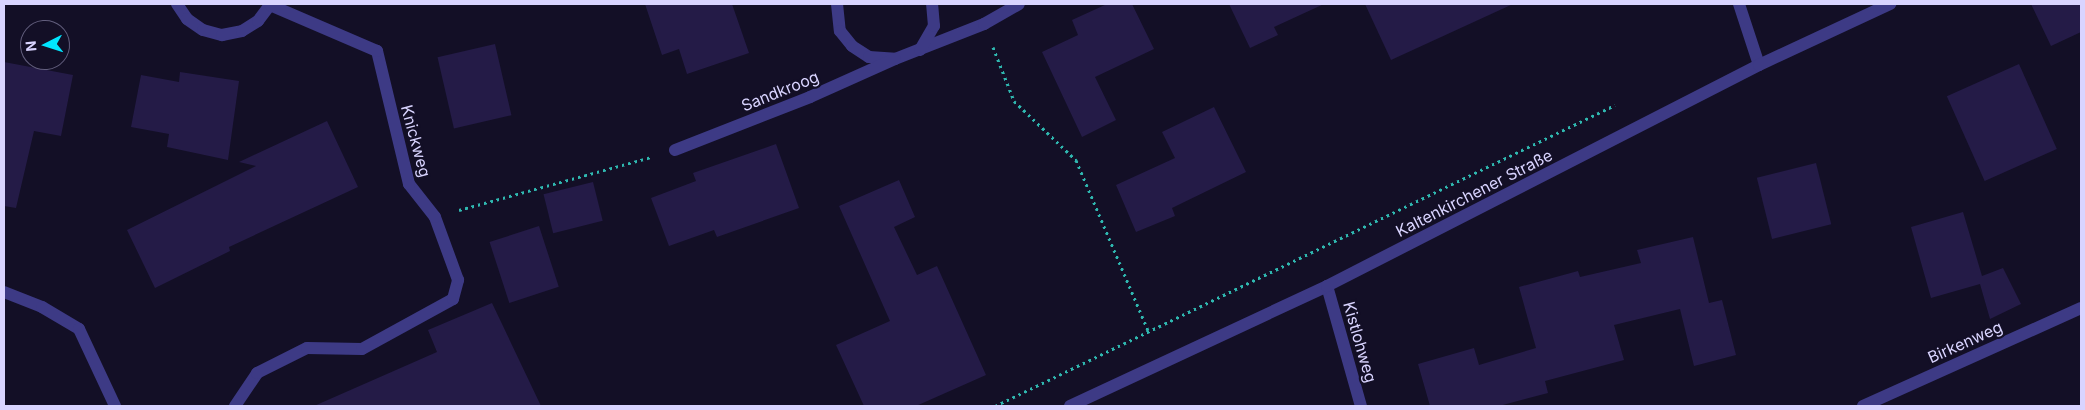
<!DOCTYPE html>
<html>
<head>
<meta charset="utf-8">
<style>
	body { margin:0 }
	#map { position:relative; width:2085px; height:410px; overflow:hidden; background:#130f26; font-family:Inter,sans-serif }
	div>[style] { position:absolute }
	[style*='--x'] { left:calc(var(--x)*1px); top:calc(var(--y)*1px); width:calc(var(--w)*1px); rotate:calc(var(--a)*1deg) }
	.building>* { inset:0; background:#241b47; transform-origin:0 0 }
	.path>* { height:3px; margin-top:-1.5px; transform-origin:0; background:repeating-linear-gradient(90deg,#2fb8b0 0 2.5px,transparent 0 6.5px) }
	.minor>* { height:12px; margin:-6px; padding:0 6px; transform-origin:6px; border-radius:6px; background:#3d3a85 }
	span { translate:-50% -50%; white-space:nowrap; text-align:center; line-height:1.15; -webkit-text-stroke:4.5px #130f26; paint-order:stroke }
	.street-label { font-size:16px; color:#d9d4ff }
	.frame { position:absolute; inset:0; border:5px solid #d9d4ff; pointer-events:none }
	.north { position:absolute; left:20px; top:20px; width:50px; height:50px; box-sizing:border-box; background:#130f26; border:1px solid #625e7d; border-radius:50%; rotate:265deg; font-size:14px; font-weight:700; line-height:20px; text-align:center; color:#d9d4ff }
	.north::after { content:''; display:block; margin:auto; width:18px; height:22px; background:#00e5ff; clip-path:polygon(50% 0,100% 100%,50% 72%,0 100%) }
</style>
</head>
<body>
<div id="map">
	<div class="building">
		<i style="clip-path:polygon(645px 4px,732px 4px,749px 53px,687px 74px,679px 49px,662px 55px)"></i>
		<i style="clip-path:polygon(1107px 4px,1132px 4px,1154px 49px,1095px 77px,1116px 120px,1082px 137px,1042px 52px,1078px 35px,1072px 20px)"></i>
		<i style="clip-path:polygon(1229px 4px,1324px 4px,1274px 27px,1278px 35px,1250px 48px)"></i>
		<i style="clip-path:polygon(1365px 4px,1513px 4px,1391px 60px)"></i>
		<i style="clip-path:polygon(2031px 4px,2081px 4px,2081px 32px,2051px 46px)"></i>
		<i style="left:495px;top:44px;width:73px;height:59px;rotate:77deg"></i>
		<i style="clip-path:polygon(4px 62px,73px 75px,61px 136px,34px 131px,16px 208px,4px 206px)"></i>
		<i style="left:2019px;top:64px;width:93px;height:79px;rotate:66deg"></i>
		<i style="clip-path:polygon(180px 72px,239px 81px,228px 160px,167px 147px,169px 134px,131px 127px,141px 75px,179px 82px)"></i>
		<i style="clip-path:polygon(1214px 107px,1246px 172px,1172px 208px,1175px 216px,1136px 232px,1116px 185px,1175px 158px,1162px 132px)"></i>
		<i style="clip-path:polygon(327px 121px,358px 187px,229px 247px,230px 251px,155px 288px,127px 230px,256px 166px,239px 162px)"></i>
		<i style="clip-path:polygon(776px 144px,799px 208px,717px 237px,714px 230px,669px 246px,651px 198px,696px 181px,693px 173px)"></i>
		<i style="left:1816px;top:163px;width:63px;height:61px;rotate:76deg"></i>
		<i style="clip-path:polygon(899px 180px,915px 217px,894px 227px,917px 275px,937px 266px,986px 375px,916px 406px,864px 406px,836px 345px,890px 321px,839px 206px)"></i>
		<i style="left:593px;top:182px;width:40px;height:51px;rotate:76deg"></i>
		<i style="clip-path:polygon(1963px 212px,1982px 276px,2003px 268px,2021px 304px,1990px 319px,1980px 284px,1931px 298px,1911px 227px)"></i>
		<i style="left:539px;top:226px;width:64px;height:52px;rotate:72deg"></i>
		<i style="clip-path:polygon(1693px 237px,1709px 303px,1722px 300px,1736px 355px,1694px 366px,1680px 309px,1614px 325px,1624px 360px,1545px 381px,1548px 393px,1499px 406px,1430px 406px,1418px 364px,1474px 348px,1479px 365px,1536px 348px,1519px 287px,1578px 271px,1580px 277px,1641px 263px,1637px 250px)"></i>
		<i style="clip-path:polygon(492px 303px,541px 406px,314px 406px,437px 352px,428px 330px)"></i>
	</div>
	<div class="path">
		<i style="--x:993;--y:47;--w:58;--a:68.7"></i>
		<i style="--x:1014;--y:101;--w:86;--a:43.6"></i>
		<i style="--x:1076;--y:160;--w:188;--a:67.1"></i>
		<i style="--x:459;--y:210;--w:199;--a:-15.4"></i>
		<i style="--x:995;--y:406;--w:689;--a:-25.9"></i>
	</div>
	<div class="minor">
		<i style="--x:177;--y:4;--w:18;--a:56"></i>
		<i style="--x:187;--y:19;--w:19;--a:35"></i>
		<i style="--x:203;--y:30;--w:20;--a:15"></i>
		<i style="--x:222;--y:35;--w:20;--a:-11"></i>
		<i style="--x:242;--y:31;--w:19;--a:-32"></i>
		<i style="--x:258;--y:21;--w:21;--a:-53"></i>
		<i style="--x:837;--y:4;--w:27;--a:84"></i>
		<i style="--x:840;--y:31;--w:19;--a:51"></i>
		<i style="--x:852;--y:46;--w:20;--a:33"></i>
		<i style="--x:869;--y:57;--w:26;--a:4"></i>
		<i style="--x:895;--y:59;--w:96;--a:-21.5"></i>
		<i style="--x:984;--y:24;--w:40;--a:-29.7"></i>
		<i style="--x:1739;--y:4;--w:64;--a:71.8"></i>
		<i style="--x:920;--y:50;--w:28;--a:-60"></i>
		<i style="--x:934;--y:26;--w:22;--a:-95"></i>
		<i style="--x:675;--y:150;--w:145;--a:-21.4"></i>
		<i style="--x:810;--y:97;--w:93;--a:-24.1"></i>
		<i style="--x:1327;--y:286;--w:125;--a:74.2"></i>
		<i style="--x:4;--y:292;--w:41;--a:21.5"></i>
		<i style="--x:42;--y:307;--w:43;--a:30.7"></i>
		<i style="--x:79;--y:329;--w:85;--a:64.9"></i>
		<i style="--x:235;--y:406;--w:40;--a:-56"></i>
		<i style="--x:257;--y:373;--w:56;--a:-26.6"></i>
		<i style="--x:307;--y:348;--w:55;--a:1"></i>
		<i style="--x:362;--y:349;--w:104;--a:-28.8"></i>
		<i style="--x:453;--y:299;--w:20;--a:-75"></i>
		<i style="--x:458;--y:280;--w:67;--a:-110.1"></i>
		<i style="--x:435;--y:217;--w:42;--a:-128.2"></i>
		<i style="--x:409;--y:184;--w:137;--a:-103.5"></i>
		<i style="--x:377;--y:51;--w:116;--a:-156.7"></i>
		<i style="--x:1070;--y:406;--w:284;--a:-25"></i>
		<i style="--x:1327;--y:286;--w:485;--a:-27.1"></i>
		<i style="--x:1759;--y:65;--w:145;--a:-25"></i>
		<i style="--x:1863;--y:406;--w:239;--a:-24.2"></i>
	</div>
	<div class="street-label">
		<span style="left:780px;top:91px;rotate:-22deg">Sandkroog</span>
		<span style="left:416px;top:141px;rotate:75deg">Knickweg</span>
		<span style="left:1474px;top:193px;rotate:-27deg">Kaltenkirchener Straße</span>
		<span style="left:1360px;top:342px;rotate:74deg">Kistlohweg</span>
		<span style="left:1965px;top:342px;rotate:-24deg">Birkenweg</span>
	</div>
	<div class="frame"></div>
	<div class="north">N</div>
</div>
</body>
</html>
